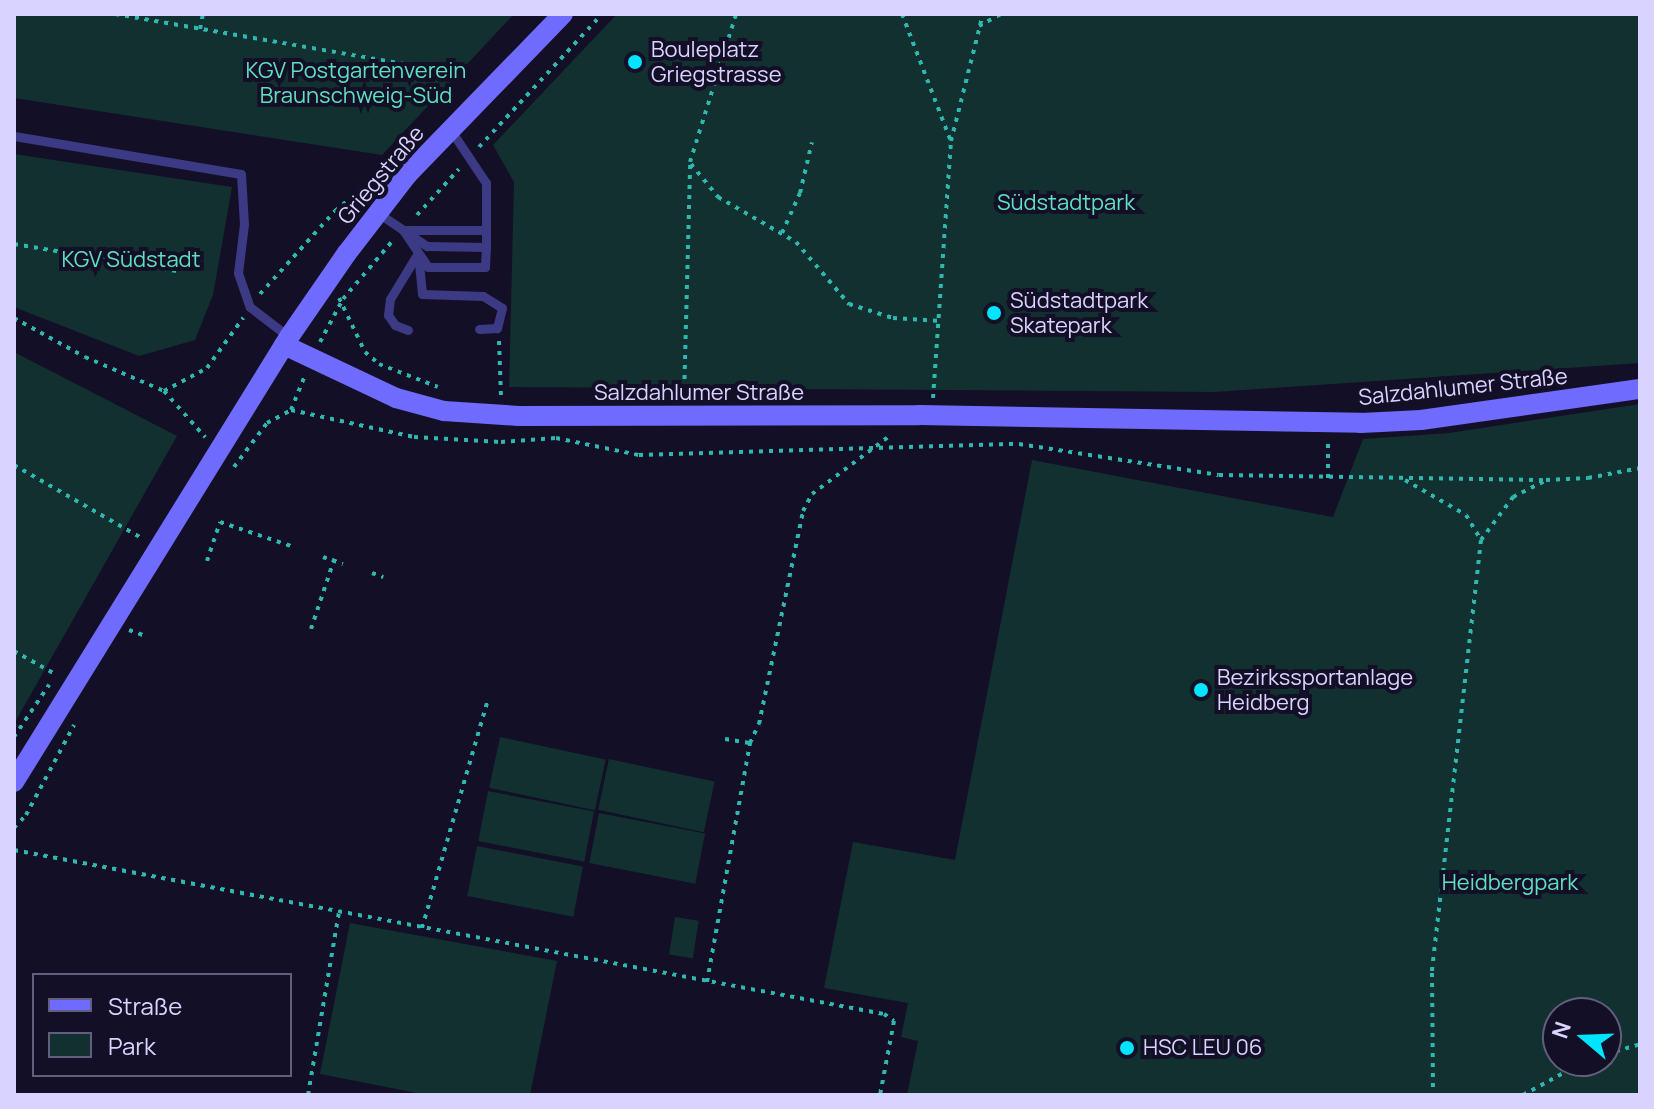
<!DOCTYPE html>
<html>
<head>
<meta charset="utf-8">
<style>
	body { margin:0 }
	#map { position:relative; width:1654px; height:1109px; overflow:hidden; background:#130f26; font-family:Manrope,sans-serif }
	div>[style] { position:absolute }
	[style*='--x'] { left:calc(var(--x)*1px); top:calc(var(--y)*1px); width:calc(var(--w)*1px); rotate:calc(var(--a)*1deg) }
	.green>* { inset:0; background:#12302f; transform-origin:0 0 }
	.path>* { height:4px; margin-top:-2px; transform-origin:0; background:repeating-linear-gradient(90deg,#2fb8b0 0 4px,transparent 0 10px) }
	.lane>* { height:9px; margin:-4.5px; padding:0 4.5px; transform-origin:4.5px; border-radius:4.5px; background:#3d3a85 }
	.secondary>* { height:20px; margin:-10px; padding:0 10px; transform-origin:10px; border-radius:10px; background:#6f6bff }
	.dots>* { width:22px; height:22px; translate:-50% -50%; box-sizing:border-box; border:4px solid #130f26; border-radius:50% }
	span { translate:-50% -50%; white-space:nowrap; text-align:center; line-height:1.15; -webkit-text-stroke:8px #130f26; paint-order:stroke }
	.poi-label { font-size:22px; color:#d9d4ff }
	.left { translate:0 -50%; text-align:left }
	.park-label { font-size:22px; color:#5fe0c0 }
	.street-label { font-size:22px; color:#d9d4ff }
	.frame { position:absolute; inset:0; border:16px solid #d9d4ff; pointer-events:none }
	.legend { position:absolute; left:32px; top:973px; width:260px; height:104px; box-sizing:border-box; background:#130f26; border:2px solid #625e7d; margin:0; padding:10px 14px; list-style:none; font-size:24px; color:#d9d4ff }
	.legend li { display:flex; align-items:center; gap:16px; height:40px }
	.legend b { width:40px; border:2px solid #625e7d }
	.north { position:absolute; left:1542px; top:997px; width:80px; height:80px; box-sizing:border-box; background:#130f26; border:2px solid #625e7d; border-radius:50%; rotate:289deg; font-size:22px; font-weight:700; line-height:32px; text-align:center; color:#d9d4ff }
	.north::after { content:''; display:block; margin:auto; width:28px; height:36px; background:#00e5ff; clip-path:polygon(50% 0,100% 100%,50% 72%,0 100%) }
</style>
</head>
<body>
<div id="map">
	<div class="green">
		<i style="clip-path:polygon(14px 14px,514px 14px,382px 155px,14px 98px)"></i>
		<i style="clip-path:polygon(617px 14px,1640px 14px,1640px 363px,1215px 392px,509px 387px,514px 182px,493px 145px)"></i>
		<i style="clip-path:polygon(14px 154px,232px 187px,213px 295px,195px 340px,139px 356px,14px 307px)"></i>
		<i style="clip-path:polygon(14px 352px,177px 436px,14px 724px)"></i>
		<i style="clip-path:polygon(evenodd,1640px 404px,1640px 1095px,907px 1095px,918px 1041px,901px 1037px,908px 1003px,824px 988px,853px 842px,955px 860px,1032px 460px,1333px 517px,1363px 439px,1449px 433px,1640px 404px,1558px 1013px,1606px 1013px,1606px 1061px,1558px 1061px,1558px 1013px)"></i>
		<i style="left:500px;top:737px;width:108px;height:52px;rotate:12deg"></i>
		<i style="left:609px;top:759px;width:108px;height:52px;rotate:12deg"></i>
		<i style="left:488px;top:791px;width:108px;height:51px;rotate:11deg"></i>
		<i style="left:599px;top:813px;width:108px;height:51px;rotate:11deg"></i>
		<i style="left:477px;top:846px;width:108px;height:51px;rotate:11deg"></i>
		<i style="left:675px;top:917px;width:24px;height:38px;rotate:9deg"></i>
		<i style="clip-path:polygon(350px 923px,557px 961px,530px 1095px,427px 1095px,320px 1074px)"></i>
	</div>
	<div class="path">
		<i style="--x:115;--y:14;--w:346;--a:9.8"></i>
		<i style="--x:456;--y:73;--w:19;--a:28"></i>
		<i style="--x:902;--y:14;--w:134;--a:69"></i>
		<i style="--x:1638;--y:14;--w:2;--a:0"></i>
		<i style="--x:979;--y:26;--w:25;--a:-29"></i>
		<i style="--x:200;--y:29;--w:15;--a:-79"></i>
		<i style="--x:479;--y:147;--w:181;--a:-47.2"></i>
		<i style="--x:691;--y:164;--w:43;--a:50.7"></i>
		<i style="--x:718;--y:197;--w:90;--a:30"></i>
		<i style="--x:796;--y:242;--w:82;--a:49.5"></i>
		<i style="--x:849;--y:304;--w:46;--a:17.7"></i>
		<i style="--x:893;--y:318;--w:48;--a:3.6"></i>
		<i style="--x:417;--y:215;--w:62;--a:-47.6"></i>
		<i style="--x:782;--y:233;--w:44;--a:-65.8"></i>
		<i style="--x:800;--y:193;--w:52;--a:-76.8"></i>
		<i style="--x:14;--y:244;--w:165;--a:9.4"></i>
		<i style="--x:260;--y:294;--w:112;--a:-47.9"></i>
		<i style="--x:335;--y:211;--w:62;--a:-39.8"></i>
		<i style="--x:339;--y:298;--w:60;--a:64.3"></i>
		<i style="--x:365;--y:352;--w:18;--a:41"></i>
		<i style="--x:379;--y:364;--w:63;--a:21.3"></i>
		<i style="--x:14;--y:318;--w:81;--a:28.8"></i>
		<i style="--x:85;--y:357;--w:86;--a:23.3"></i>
		<i style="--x:164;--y:391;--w:49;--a:-28.1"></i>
		<i style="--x:207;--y:368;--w:62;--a:-54.2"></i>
		<i style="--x:499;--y:341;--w:54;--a:87.9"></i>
		<i style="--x:320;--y:342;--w:49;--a:-61.9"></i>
		<i style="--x:343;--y:299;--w:79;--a:-49.6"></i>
		<i style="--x:164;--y:391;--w:62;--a:48.3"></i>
		<i style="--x:933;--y:398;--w:258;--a:-86"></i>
		<i style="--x:951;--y:141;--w:131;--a:-75.9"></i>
		<i style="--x:684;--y:399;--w:237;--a:-88.5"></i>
		<i style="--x:690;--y:162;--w:155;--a:-72.7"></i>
		<i style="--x:291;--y:410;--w:126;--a:12.4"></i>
		<i style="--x:414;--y:437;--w:87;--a:3.3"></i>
		<i style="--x:501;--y:442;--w:55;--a:-4.2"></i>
		<i style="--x:556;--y:438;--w:85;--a:11.6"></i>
		<i style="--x:639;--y:455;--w:380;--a:-1.7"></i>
		<i style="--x:1019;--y:444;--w:202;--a:8.8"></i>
		<i style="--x:1219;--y:475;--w:327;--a:0.9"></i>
		<i style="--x:1546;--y:480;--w:42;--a:-2.7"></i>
		<i style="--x:1588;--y:478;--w:53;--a:-10.9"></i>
		<i style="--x:14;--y:465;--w:149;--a:29.8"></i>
		<i style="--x:234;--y:467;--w:55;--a:-53.1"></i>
		<i style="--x:267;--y:423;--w:27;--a:-28"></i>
		<i style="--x:291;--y:410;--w:38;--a:-68"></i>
		<i style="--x:1328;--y:478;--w:38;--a:-90"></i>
		<i style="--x:1405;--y:480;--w:70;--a:29.8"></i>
		<i style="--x:1466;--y:515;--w:29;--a:59"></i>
		<i style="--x:1481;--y:540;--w:436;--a:96.5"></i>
		<i style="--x:1432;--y:973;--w:122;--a:89.5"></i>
		<i style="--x:1481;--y:540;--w:54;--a:-53.3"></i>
		<i style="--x:1513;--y:497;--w:35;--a:-27"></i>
		<i style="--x:323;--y:557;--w:21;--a:19"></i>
		<i style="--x:207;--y:561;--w:41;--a:-71.6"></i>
		<i style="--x:220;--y:522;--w:78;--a:18.7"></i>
		<i style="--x:372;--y:573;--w:12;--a:20"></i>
		<i style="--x:311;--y:629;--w:76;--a:-71.6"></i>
		<i style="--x:129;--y:630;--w:15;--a:20"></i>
		<i style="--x:14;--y:651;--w:49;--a:29.2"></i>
		<i style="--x:14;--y:737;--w:63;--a:-56.1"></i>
		<i style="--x:725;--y:739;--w:25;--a:9"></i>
		<i style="--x:14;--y:828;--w:18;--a:-47"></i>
		<i style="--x:26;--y:815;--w:102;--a:-61.9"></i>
		<i style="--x:14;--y:850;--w:885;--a:10.68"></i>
		<i style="--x:884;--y:1014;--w:12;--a:35"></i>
		<i style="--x:894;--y:1021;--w:75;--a:100.7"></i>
		<i style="--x:422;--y:928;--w:238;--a:-73.9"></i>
		<i style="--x:707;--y:982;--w:243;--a:-79.8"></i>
		<i style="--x:750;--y:743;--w:21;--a:-65"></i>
		<i style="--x:759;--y:724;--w:217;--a:-78.3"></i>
		<i style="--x:803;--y:511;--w:19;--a:-62"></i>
		<i style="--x:812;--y:494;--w:99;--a:-36.8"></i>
		<i style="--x:1606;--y:1054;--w:35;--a:-16"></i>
		<i style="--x:308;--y:1095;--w:186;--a:-80.4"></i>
		<i style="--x:1523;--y:1095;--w:71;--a:-28.7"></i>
	</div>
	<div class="lane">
		<i style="--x:14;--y:136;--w:230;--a:9.5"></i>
		<i style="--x:241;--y:174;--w:50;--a:86.6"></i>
		<i style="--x:244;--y:224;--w:49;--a:97"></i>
		<i style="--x:238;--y:273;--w:36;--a:71"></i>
		<i style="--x:250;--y:307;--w:49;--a:37.6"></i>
		<i style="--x:378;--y:213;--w:30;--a:34"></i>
		<i style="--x:403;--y:230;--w:83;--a:0"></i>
		<i style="--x:486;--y:230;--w:47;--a:-90"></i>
		<i style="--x:486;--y:183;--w:65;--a:-123.7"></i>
		<i style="--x:486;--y:247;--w:20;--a:93"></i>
		<i style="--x:485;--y:267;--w:57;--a:180"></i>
		<i style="--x:428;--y:267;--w:45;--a:-124"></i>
		<i style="--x:403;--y:230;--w:29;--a:34"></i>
		<i style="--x:427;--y:246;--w:59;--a:1"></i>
		<i style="--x:486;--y:247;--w:17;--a:-90"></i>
		<i style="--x:408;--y:330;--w:14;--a:-159"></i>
		<i style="--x:395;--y:325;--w:12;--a:-125"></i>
		<i style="--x:388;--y:315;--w:16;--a:-83"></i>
		<i style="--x:390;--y:299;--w:54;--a:-58.7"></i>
		<i style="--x:418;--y:253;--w:41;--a:84.4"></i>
		<i style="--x:422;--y:294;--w:61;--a:1.9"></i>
		<i style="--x:483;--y:296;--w:22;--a:32"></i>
		<i style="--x:502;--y:308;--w:21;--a:104"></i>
		<i style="--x:497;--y:328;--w:18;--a:177"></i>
	</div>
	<div class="secondary">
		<i style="--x:284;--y:345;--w:124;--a:25.3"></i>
		<i style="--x:396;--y:398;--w:50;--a:15.2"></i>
		<i style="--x:444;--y:411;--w:75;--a:3.8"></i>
		<i style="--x:519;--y:416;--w:400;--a:-0.1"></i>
		<i style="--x:919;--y:415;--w:442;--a:1"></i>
		<i style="--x:1361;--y:423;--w:60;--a:-2.9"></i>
		<i style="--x:1421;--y:420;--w:221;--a:-8.1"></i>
		<i style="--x:14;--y:782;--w:523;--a:-58.28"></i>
		<i style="--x:289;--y:337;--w:102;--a:-55.4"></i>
		<i style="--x:347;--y:253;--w:98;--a:-52.4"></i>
		<i style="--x:407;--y:175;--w:224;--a:-45.9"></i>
	</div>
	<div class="dots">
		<i style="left:635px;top:62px;background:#00e5ff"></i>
		<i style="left:994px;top:313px;background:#00e5ff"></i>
		<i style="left:1201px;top:690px;background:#00e5ff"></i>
		<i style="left:1127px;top:1048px;background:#00e5ff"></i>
	</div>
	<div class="poi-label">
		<span class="left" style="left:651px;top:62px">Bouleplatz<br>Griegstrasse</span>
		<span class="left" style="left:1010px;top:313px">Südstadtpark<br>Skatepark</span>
		<span class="left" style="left:1217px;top:690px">Bezirkssportanlage<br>Heidberg</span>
		<span class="left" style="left:1143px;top:1048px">HSC LEU 06</span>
	</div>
	<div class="park-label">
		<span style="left:356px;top:83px">KGV Postgartenverein<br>Braunschweig-Süd</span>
		<span style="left:1066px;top:203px">Südstadtpark</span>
		<span style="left:131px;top:260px">KGV Südstadt</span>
		<span style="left:1510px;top:883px">Heidbergpark</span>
	</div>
	<div class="street-label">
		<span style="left:381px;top:175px;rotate:-50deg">Griegstraße</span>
		<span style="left:1463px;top:387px;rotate:-6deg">Salzdahlumer Straße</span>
		<span style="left:699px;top:393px">Salzdahlumer Straße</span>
	</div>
	<div class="frame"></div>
	<ul class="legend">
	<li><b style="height:10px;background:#6f6bff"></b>Straße</li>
	<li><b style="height:22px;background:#12302f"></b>Park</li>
	</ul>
	<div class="north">N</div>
</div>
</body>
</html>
